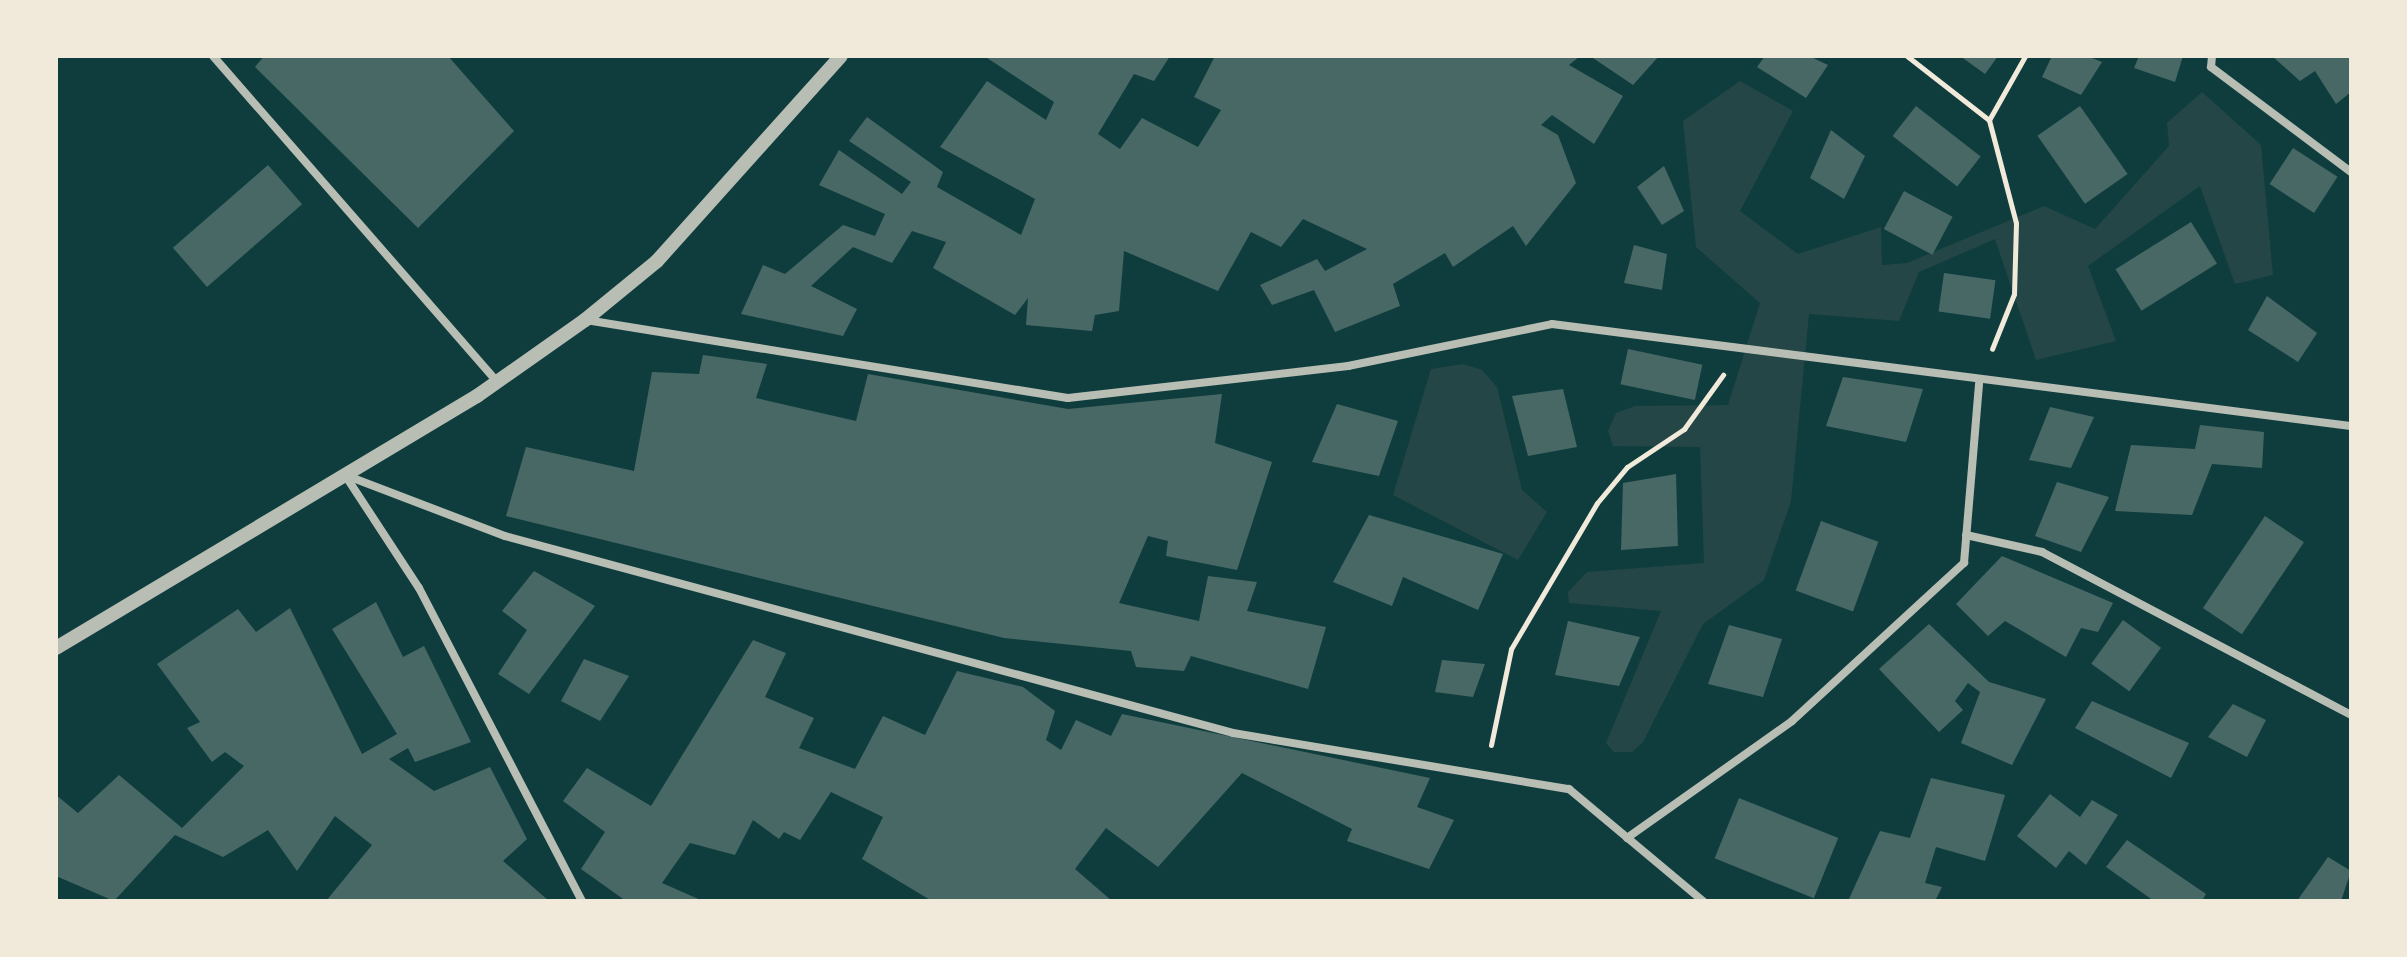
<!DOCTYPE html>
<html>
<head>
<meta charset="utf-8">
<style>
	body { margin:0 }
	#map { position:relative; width:2407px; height:957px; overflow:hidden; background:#0f3d3e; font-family:Commissioner,sans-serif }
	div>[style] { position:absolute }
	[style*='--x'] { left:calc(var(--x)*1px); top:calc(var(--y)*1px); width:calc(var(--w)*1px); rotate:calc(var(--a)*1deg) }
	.green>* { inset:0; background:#244646 }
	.building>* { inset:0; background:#486865; transform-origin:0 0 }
	.path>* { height:5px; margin:-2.5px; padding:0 2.5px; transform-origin:2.5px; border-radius:2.5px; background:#f1e9da }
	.minor>* { height:8px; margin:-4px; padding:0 4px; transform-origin:4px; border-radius:4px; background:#b8beb3 }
	.tertiary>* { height:14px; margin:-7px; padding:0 7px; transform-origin:7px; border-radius:7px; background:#b8beb3 }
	span { translate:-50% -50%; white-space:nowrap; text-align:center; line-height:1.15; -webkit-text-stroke:6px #f1e9da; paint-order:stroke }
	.frame { position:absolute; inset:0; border:58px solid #f1e9da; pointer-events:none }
</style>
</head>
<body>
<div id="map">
	<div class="green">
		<i style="clip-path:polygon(1740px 81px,1793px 111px,1740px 211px,1798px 254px,1881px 227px,1882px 265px,1907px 263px,2044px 206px,2095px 229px,2169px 146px,2167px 123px,2202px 92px,2261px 145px,2273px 275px,2235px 284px,2200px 186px,2088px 266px,2116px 341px,2036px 360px,1995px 239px,1919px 272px,1899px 321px,1809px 314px,1791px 501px,1764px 580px,1703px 624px,1643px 742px,1632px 752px,1614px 752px,1606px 743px,1661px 611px,1569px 603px,1568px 592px,1587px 572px,1704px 563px,1700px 447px,1613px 446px,1608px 431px,1616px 413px,1635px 406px,1728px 405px,1760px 303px,1696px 247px,1683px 121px)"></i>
		<i style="clip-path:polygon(1463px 364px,1482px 370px,1497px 387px,1522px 490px,1547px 512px,1518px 560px,1393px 495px,1431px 369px)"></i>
	</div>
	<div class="building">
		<i style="clip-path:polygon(264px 56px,448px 56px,514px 131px,418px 228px,255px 67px)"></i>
		<i style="clip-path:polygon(984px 56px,1170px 56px,1154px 81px,1134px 74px,1098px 134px,1120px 149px,1142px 118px,1198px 147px,1221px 110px,1194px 97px,1215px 56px,1580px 56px,1569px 65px,1623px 96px,1594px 144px,1552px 115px,1541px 125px,1558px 135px,1576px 183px,1526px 246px,1513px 226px,1453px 267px,1445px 253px,1393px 284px,1400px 306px,1335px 332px,1314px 290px,1272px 305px,1260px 285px,1317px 259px,1325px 271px,1367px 249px,1303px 219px,1281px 247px,1251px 232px,1218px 291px,1124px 251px,1119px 311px,1095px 315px,1092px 331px,1026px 325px,1028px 298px,1015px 315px,933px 268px,946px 242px,912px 231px,892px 263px,853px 247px,811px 286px,857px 309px,843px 336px,741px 314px,763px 265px,785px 274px,843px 225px,875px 236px,885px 214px,819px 185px,839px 150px,902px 194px,911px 182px,849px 141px,867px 117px,943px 172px,937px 187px,1021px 235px,1035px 199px,940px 147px,987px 81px,1046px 120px,1054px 102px)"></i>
		<i style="clip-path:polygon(1590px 56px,1659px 56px,1633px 85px)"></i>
		<i style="clip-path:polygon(1765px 56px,1809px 56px,1828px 65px,1806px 98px,1757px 67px)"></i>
		<i style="clip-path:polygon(1960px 56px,1998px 56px,1985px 74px)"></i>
		<i style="clip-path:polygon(2052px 56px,2087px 56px,2102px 62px,2081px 95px,2042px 77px)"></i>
		<i style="clip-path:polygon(2139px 56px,2183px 56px,2175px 82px,2134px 68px)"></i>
		<i style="clip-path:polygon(2272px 56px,2351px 56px,2351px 92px,2336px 104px,2315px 71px,2300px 81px)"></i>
		<i style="left:1916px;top:106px;width:82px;height:38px;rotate:38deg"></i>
		<i style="left:2080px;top:106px;width:83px;height:52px;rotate:55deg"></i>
		<i style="clip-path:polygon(1831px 130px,1865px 156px,1844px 199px,1810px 178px)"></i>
		<i style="left:2293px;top:148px;width:53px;height:43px;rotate:33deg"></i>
		<i style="left:268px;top:165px;width:52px;height:126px;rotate:49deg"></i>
		<i style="clip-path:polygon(1664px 166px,1684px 211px,1662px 225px,1637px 187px)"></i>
		<i style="left:1904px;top:191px;width:55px;height:43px;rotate:28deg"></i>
		<i style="left:2191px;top:222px;width:49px;height:89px;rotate:58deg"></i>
		<i style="clip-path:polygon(1634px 245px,1667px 254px,1662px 290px,1624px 283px)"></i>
		<i style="left:1944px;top:273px;width:52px;height:39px;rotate:8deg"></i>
		<i style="clip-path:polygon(2267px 296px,2317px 333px,2298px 362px,2248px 330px)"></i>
		<i style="left:1628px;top:349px;width:76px;height:36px;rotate:12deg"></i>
		<i style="clip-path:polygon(703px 355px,767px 364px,756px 398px,856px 421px,868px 374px,1068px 409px,1222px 394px,1215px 443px,1272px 462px,1237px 570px,1166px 556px,1168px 541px,1148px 536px,1119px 603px,1199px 621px,1208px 576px,1257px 582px,1247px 611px,1326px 627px,1308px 689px,1191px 656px,1184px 671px,1136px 667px,1131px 651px,1004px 638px,506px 516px,526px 447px,634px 471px,652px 372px,699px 374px)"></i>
		<i style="clip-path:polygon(1843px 377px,1923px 389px,1906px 442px,1826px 426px)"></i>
		<i style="clip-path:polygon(1563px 389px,1577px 447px,1528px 456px,1512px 396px)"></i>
		<i style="clip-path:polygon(1337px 404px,1398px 421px,1379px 476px,1312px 462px)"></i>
		<i style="clip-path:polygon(2050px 407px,2094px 417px,2071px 468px,2029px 460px)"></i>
		<i style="clip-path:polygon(2200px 425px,2264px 432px,2262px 468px,2212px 464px,2192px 515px,2115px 511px,2131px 445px,2195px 449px)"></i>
		<i style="clip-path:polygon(1676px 474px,1678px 546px,1621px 550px,1623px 483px)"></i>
		<i style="clip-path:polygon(2057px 482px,2109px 497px,2081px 552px,2035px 536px)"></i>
		<i style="clip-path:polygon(1369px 515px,1503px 554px,1478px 610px,1403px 577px,1392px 606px,1333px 582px)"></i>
		<i style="left:2265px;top:516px;width:47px;height:111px;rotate:34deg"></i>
		<i style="left:1821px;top:521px;width:61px;height:74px;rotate:20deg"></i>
		<i style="clip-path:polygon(2002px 556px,2113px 603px,2098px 632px,2081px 628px,2066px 657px,2005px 621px,1988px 636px,1956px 604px)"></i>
		<i style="clip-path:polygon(534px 571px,595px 606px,529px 694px,498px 674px,527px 630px,502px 611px)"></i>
		<i style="clip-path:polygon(376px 602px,403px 657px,424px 646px,471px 742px,415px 762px,408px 748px,389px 759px,434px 791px,490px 767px,527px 839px,503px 861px,549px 901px,326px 901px,372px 845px,335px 816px,297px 871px,268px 830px,223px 857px,175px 835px,114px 901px,56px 876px,56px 795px,78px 813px,119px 775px,182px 828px,244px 766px,225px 752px,212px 762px,187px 728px,200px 722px,157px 664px,238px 609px,256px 632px,290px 608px,362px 754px,397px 734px,332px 629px)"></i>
		<i style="left:2123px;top:620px;width:47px;height:54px;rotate:36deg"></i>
		<i style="clip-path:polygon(1568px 621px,1640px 637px,1619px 686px,1555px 675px)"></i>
		<i style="clip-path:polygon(1929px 624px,1989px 682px,2046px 699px,2012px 765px,1961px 743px,1980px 692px,1968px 683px,1955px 701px,1963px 710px,1939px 732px,1879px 669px)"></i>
		<i style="clip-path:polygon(1729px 625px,1782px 639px,1763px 697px,1708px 684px)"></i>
		<i style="clip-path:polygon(753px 640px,786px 653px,765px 697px,814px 718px,799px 748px,855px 769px,883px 716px,925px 735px,957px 671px,1023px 687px,1055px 711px,1046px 740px,1061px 750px,1076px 720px,1111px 736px,1122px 714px,1430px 778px,1417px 807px,1454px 820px,1429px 869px,1347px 841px,1352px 829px,1242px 773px,1158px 867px,1106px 828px,1075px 869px,1112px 901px,932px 901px,862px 859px,883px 817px,831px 792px,800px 840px,784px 832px,779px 839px,753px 820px,735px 855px,690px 843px,662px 883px,703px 901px,626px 901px,581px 869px,605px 832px,563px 801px,587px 768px,651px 806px)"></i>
		<i style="clip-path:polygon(584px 659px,629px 676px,600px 721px,561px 701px)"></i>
		<i style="clip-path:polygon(1442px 660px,1485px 664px,1473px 697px,1435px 692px)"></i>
		<i style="clip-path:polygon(2092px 701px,2189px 743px,2171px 778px,2075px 728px)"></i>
		<i style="clip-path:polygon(2233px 704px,2266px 720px,2247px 757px,2208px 737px)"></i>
		<i style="clip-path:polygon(1931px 778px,2005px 795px,1985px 861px,1936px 847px,1925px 883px,1942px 887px,1935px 901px,1848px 901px,1880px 831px,1910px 838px)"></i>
		<i style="clip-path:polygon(2050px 794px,2080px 817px,2092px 800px,2118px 815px,2086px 865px,2069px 851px,2056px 868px,2017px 836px)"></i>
		<i style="left:1739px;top:798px;width:107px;height:65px;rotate:22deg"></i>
		<i style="clip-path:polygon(2127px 840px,2206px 894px,2202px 901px,2154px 901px,2106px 867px)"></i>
		<i style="clip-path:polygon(2328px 857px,2351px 871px,2341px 901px,2297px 901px)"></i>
	</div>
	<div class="path">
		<i style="--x:1907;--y:56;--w:104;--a:38"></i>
		<i style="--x:1989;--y:120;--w:106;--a:75.3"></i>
		<i style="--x:2016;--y:223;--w:71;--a:91.6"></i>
		<i style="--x:2014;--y:294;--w:59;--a:111.8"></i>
		<i style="--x:1989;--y:120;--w:73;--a:-60.6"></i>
		<i style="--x:1491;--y:745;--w:98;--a:-78.2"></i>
		<i style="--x:1511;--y:649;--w:169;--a:-59.5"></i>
		<i style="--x:1597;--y:503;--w:47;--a:-50.2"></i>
		<i style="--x:1627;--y:467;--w:69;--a:-33.7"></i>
		<i style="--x:1684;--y:429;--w:67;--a:-54.2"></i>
	</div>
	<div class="minor">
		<i style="--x:213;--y:56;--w:432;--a:48.9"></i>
		<i style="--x:2212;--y:56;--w:11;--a:95"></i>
		<i style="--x:2211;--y:67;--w:175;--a:36.9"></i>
		<i style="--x:586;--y:320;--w:488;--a:9.2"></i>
		<i style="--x:1068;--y:398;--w:282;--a:-6.5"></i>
		<i style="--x:1348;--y:366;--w:208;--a:-11.6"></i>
		<i style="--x:1552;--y:324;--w:805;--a:7.28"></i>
		<i style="--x:345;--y:475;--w:171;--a:20.9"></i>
		<i style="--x:505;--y:536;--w:754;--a:15.14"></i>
		<i style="--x:1233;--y:733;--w:341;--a:9.5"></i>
		<i style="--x:1569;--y:789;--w:175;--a:39.9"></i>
		<i style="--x:345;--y:475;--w:135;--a:56.8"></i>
		<i style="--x:419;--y:588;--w:353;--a:62.5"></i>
		<i style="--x:1966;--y:535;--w:78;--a:12.6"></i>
		<i style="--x:2042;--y:552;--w:349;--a:27.8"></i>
		<i style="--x:1627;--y:838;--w:202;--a:-35.3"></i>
		<i style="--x:1792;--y:721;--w:234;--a:-42.6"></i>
		<i style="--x:1964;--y:563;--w:180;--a:-85.2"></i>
	</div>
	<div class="tertiary">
		<i style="--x:56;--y:648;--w:491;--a:-30.9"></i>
		<i style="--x:477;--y:396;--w:132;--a:-35.1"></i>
		<i style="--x:585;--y:320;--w:93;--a:-39.3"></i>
		<i style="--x:657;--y:261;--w:275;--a:-48.1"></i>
	</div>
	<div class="frame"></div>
</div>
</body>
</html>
